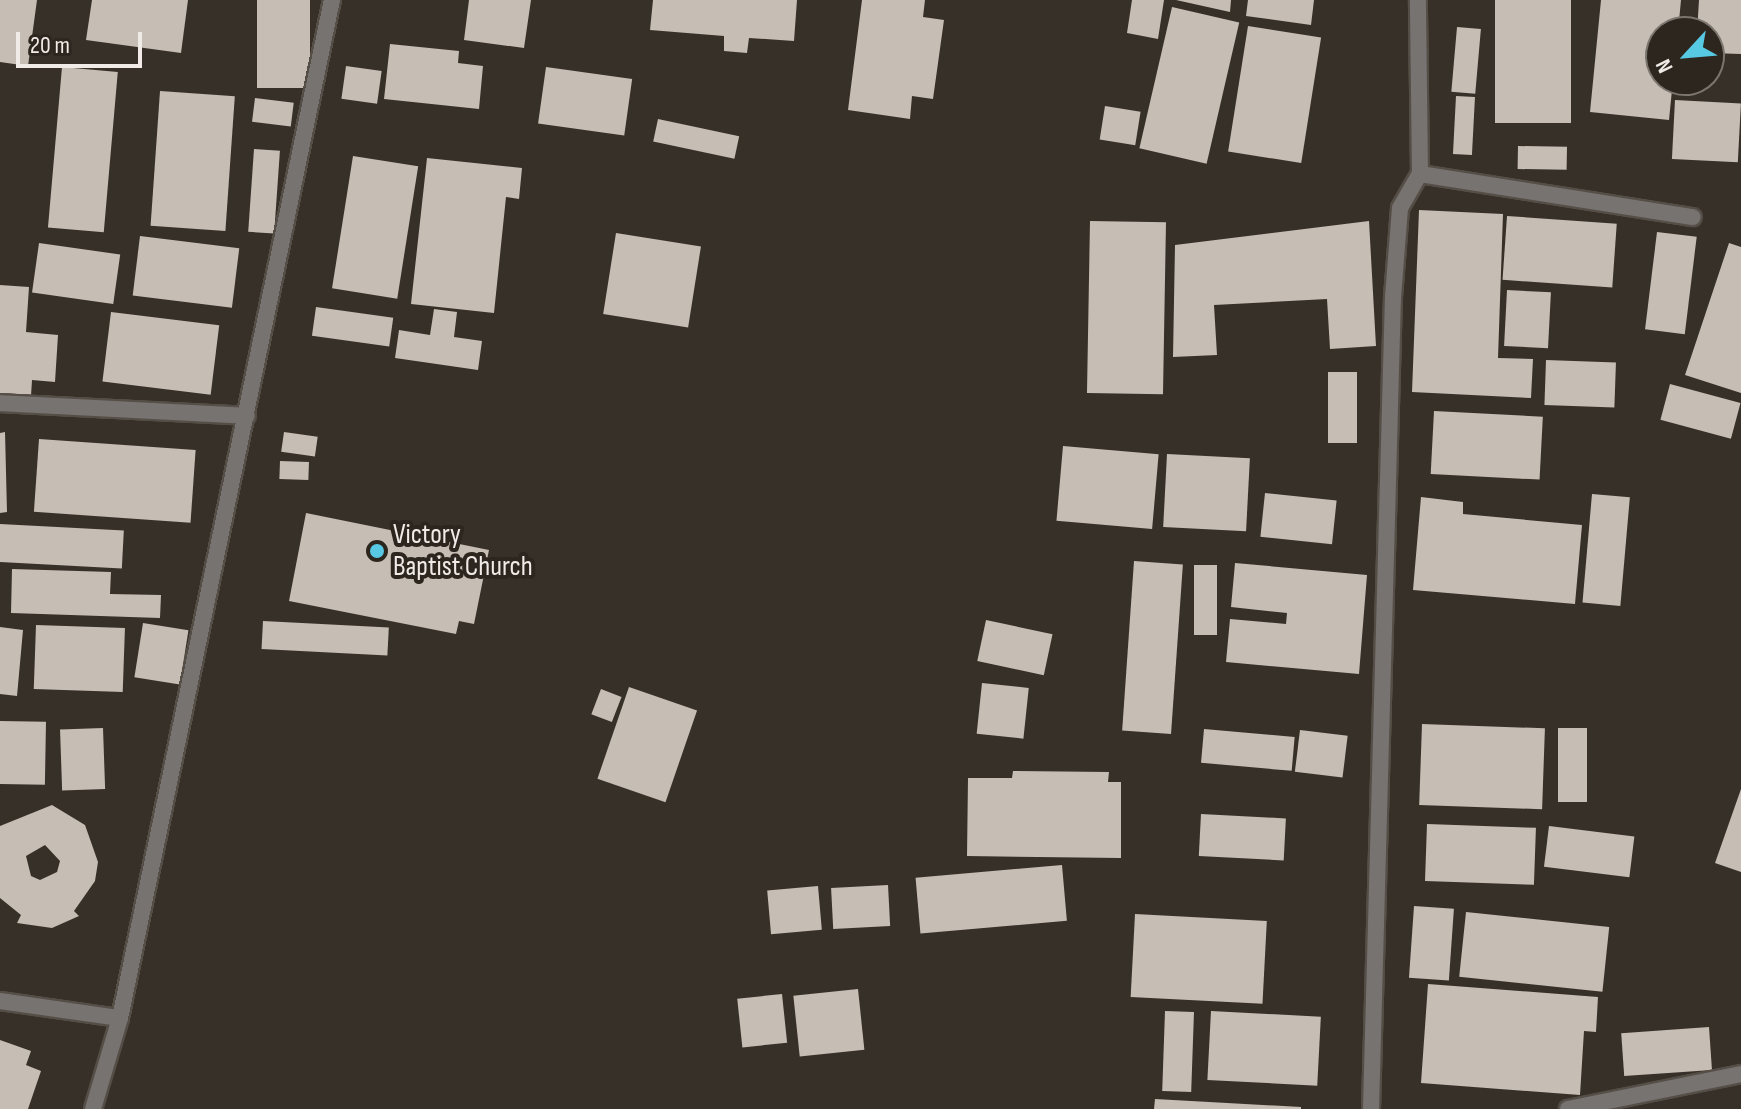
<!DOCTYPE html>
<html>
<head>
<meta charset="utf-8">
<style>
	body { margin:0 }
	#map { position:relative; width:1741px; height:1109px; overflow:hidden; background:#373029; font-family:"Sofia Sans Condensed",sans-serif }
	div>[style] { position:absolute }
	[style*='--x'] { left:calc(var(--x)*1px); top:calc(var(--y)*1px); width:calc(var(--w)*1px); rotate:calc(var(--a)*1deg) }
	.building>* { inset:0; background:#c6bdb4; transform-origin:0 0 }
	.roads { filter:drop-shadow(2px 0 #554e47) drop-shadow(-2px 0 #554e47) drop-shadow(0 2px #554e47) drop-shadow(0 -2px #554e47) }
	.minor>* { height:16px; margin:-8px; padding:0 8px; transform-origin:8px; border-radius:8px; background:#777370 }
	.dots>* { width:22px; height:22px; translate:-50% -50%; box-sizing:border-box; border:4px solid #2d261f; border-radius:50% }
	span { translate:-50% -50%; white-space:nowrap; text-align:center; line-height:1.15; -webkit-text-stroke:8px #2d261f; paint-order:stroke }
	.poi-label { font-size:28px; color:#f0ebe7 }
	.left { translate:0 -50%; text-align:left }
	.north { position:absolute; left:1645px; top:16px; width:80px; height:80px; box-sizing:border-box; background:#2d261f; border:2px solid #7b756f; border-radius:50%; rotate:244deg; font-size:22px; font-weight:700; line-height:32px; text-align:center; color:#f0ebe7 }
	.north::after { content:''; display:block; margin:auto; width:28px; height:36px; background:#58c9e3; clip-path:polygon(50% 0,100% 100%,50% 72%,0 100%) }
	.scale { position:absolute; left:16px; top:32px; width:126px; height:36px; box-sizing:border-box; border:4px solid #f0ebe7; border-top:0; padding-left:10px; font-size:24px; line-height:28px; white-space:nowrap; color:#f0ebe7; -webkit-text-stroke:6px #2d261f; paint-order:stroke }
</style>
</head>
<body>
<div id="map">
	<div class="building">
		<i style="clip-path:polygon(0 0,37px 0,28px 66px,0 62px)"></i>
		<i style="clip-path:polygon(92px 0,188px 0,181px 53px,86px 40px)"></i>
		<i style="left:257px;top:0;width:53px;height:88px"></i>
		<i style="clip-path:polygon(469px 0,531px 0,524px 48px,464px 40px)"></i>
		<i style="clip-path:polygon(653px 0,797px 0,794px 41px,749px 38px,747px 53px,724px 51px,724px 36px,650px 30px)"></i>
		<i style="clip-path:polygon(862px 0,925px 0,923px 17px,944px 20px,933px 99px,912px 96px,910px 119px,848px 110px)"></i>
		<i style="clip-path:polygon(1132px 0,1164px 0,1158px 39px,1127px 33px)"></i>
		<i style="clip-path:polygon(1176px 0,1231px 0,1230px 12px)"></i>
		<i style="clip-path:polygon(1248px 0,1314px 0,1311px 25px,1246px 16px)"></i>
		<i style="left:1495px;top:0;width:76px;height:123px"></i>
		<i style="clip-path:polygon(1601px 0,1681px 0,1678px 32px,1661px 32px,1661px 80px,1673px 80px,1669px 120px,1590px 112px)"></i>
		<i style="clip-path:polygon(1699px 0,1741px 0,1741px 54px,1709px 53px,1709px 32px,1697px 32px)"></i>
		<i style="left:1172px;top:7px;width:69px;height:145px;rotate:13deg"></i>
		<i style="left:1248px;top:26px;width:74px;height:127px;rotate:9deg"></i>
		<i style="left:1457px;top:27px;width:24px;height:65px;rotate:5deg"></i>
		<i style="clip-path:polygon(390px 44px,459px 51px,458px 63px,483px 66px,479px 109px,384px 99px)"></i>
		<i style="left:346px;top:66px;width:36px;height:33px;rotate:8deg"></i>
		<i style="left:62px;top:67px;width:56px;height:161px;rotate:5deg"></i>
		<i style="left:546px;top:67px;width:87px;height:57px;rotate:8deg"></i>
		<i style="left:160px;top:91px;width:75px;height:135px;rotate:4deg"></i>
		<i style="left:1456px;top:96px;width:19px;height:58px;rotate:3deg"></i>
		<i style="left:255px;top:98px;width:39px;height:24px;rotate:7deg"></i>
		<i style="left:1675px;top:100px;width:66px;height:59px;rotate:3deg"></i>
		<i style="left:1105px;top:106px;width:36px;height:34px;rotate:9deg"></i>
		<i style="left:658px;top:119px;width:83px;height:23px;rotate:12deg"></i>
		<i style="left:1518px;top:146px;width:49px;height:23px;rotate:1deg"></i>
		<i style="left:254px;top:149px;width:26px;height:83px;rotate:4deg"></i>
		<i style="left:353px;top:156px;width:66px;height:134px;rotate:9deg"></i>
		<i style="clip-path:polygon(427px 158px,522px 168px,519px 199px,506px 197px,494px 313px,411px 304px)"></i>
		<i style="clip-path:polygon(1419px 210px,1503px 214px,1498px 358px,1533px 359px,1531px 398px,1412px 392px)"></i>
		<i style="left:1507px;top:216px;width:110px;height:64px;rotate:4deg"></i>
		<i style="left:1090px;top:221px;width:76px;height:172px;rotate:1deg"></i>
		<i style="clip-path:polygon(1369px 221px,1376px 346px,1330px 349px,1327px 299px,1214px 305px,1217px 355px,1173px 357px,1175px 245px)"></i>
		<i style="left:1657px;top:232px;width:40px;height:98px;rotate:7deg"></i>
		<i style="left:616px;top:233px;width:86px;height:82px;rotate:9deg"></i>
		<i style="left:140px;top:236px;width:100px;height:60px;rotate:7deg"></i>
		<i style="left:39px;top:243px;width:82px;height:50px;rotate:8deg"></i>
		<i style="clip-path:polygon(1729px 243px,1741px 247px,1741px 393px,1685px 375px)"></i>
		<i style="clip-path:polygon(0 285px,29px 287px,26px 332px,58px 335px,55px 382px,32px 380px,31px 396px,0 394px)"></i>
		<i style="left:1507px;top:290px;width:44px;height:56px;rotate:3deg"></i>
		<i style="left:316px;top:307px;width:78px;height:29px;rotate:8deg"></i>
		<i style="clip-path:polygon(434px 309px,457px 312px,454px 337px,482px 341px,478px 370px,395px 358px,399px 330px,430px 335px)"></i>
		<i style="left:111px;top:312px;width:109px;height:70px;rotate:7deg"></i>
		<i style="left:1546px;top:360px;width:70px;height:45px;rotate:2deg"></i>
		<i style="left:1328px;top:372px;width:29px;height:71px"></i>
		<i style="left:1670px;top:384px;width:73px;height:37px;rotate:15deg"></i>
		<i style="left:1434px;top:411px;width:109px;height:63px;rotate:3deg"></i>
		<i style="clip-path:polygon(5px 432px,7px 512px,0 513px,0 433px)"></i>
		<i style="left:284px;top:432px;width:34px;height:20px;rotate:8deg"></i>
		<i style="left:39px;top:439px;width:157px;height:73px;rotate:4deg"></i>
		<i style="left:1063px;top:446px;width:96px;height:75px;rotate:5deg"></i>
		<i style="left:1167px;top:454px;width:83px;height:73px;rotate:3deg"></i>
		<i style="left:280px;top:461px;width:29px;height:18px;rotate:2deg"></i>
		<i style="left:1265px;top:493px;width:72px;height:44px;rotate:6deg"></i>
		<i style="left:1592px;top:494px;width:38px;height:109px;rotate:5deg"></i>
		<i style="clip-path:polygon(1421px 497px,1463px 502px,1463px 514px,1582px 525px,1575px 604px,1413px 590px)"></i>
		<i style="clip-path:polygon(306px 513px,489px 550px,474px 624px,459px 621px,456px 634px,289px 601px)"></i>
		<i style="left:0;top:524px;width:124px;height:38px;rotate:3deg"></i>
		<i style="left:1134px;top:561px;width:49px;height:170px;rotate:4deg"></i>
		<i style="clip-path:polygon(1235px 563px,1367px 575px,1359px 674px,1226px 662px,1230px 619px,1286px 624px,1287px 613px,1231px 607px)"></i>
		<i style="left:1194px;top:565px;width:23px;height:70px"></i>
		<i style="clip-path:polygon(12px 569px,111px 572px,110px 594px,161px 595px,160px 618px,11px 613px)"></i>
		<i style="left:986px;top:620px;width:68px;height:42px;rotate:12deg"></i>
		<i style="left:263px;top:621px;width:126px;height:28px;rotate:3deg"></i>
		<i style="left:143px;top:623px;width:46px;height:55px;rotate:9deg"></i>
		<i style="left:36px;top:625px;width:89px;height:64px;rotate:2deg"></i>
		<i style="clip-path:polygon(0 627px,23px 630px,17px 696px,0 694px)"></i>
		<i style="left:982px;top:683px;width:47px;height:51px;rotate:6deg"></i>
		<i style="left:629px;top:687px;width:72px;height:97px;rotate:19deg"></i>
		<i style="left:601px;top:689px;width:22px;height:27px;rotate:21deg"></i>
		<i style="left:0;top:721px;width:46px;height:63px;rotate:1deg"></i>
		<i style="left:1422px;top:724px;width:123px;height:81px;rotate:2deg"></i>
		<i style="left:103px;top:728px;width:61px;height:43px;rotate:88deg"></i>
		<i style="left:1558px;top:728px;width:29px;height:74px"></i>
		<i style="left:1204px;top:729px;width:91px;height:34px;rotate:5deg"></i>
		<i style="left:1300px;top:730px;width:48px;height:42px;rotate:7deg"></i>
		<i style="clip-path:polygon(1013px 771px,1109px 772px,1108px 782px,1121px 782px,1121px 858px,967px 856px,968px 778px,1012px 778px)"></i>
		<i style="clip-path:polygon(1741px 789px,1741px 872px,1715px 863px)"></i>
		<i style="clip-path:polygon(evenodd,52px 805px,85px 825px,98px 862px,95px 881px,74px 911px,79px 916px,52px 928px,17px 923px,21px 915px,0 898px,0 826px,52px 805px,45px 845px,60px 861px,57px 872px,40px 880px,31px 876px,26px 856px,45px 845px)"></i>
		<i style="left:1201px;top:814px;width:85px;height:42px;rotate:3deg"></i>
		<i style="left:1427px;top:824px;width:109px;height:57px;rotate:2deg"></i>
		<i style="left:1549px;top:826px;width:86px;height:41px;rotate:7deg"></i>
		<i style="left:1062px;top:865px;width:56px;height:147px;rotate:85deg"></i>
		<i style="left:888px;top:885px;width:41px;height:57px;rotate:87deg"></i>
		<i style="left:818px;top:886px;width:44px;height:51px;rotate:85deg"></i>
		<i style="left:1414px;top:906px;width:40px;height:72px;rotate:4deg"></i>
		<i style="left:1466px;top:912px;width:144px;height:65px;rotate:6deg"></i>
		<i style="left:1135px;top:914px;width:132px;height:83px;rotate:3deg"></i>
		<i style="clip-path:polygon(1428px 984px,1598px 997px,1596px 1032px,1584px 1031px,1580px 1095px,1421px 1083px)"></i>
		<i style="left:858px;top:989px;width:61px;height:65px;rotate:84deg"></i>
		<i style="left:782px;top:994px;width:49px;height:45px;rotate:84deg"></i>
		<i style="left:1165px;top:1011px;width:29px;height:80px;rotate:2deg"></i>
		<i style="left:1211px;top:1011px;width:110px;height:69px;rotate:3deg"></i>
		<i style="left:1709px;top:1027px;width:43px;height:88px;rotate:86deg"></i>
		<i style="clip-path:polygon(0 1040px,31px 1051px,26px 1065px,41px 1071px,28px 1109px,0 1109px)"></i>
		<i style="clip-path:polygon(1155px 1099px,1301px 1107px,1301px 1109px,1154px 1109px)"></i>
	</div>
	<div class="roads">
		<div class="minor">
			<i style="--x:1420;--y:174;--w:276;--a:9"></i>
			<i style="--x:0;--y:403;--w:247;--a:3"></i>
			<i style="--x:0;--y:1001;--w:121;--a:8.1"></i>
			<i style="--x:93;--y:1109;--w:95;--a:-73.5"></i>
			<i style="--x:120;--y:1018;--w:1040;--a:-78.24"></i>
			<i style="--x:1371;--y:1109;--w:812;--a:-88.45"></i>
			<i style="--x:1393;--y:297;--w:89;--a:-85.5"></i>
			<i style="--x:1400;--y:208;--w:39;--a:-60"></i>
			<i style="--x:1420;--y:174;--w:174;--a:-90.7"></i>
			<i style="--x:1568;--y:1109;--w:177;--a:-11.4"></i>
		</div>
	</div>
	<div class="dots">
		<i style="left:377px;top:551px;background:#58c9e3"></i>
	</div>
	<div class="poi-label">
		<span class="left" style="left:393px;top:551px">Victory<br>Baptist Church</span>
	</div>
	<div class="north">N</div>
	<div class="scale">20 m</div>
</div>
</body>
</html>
